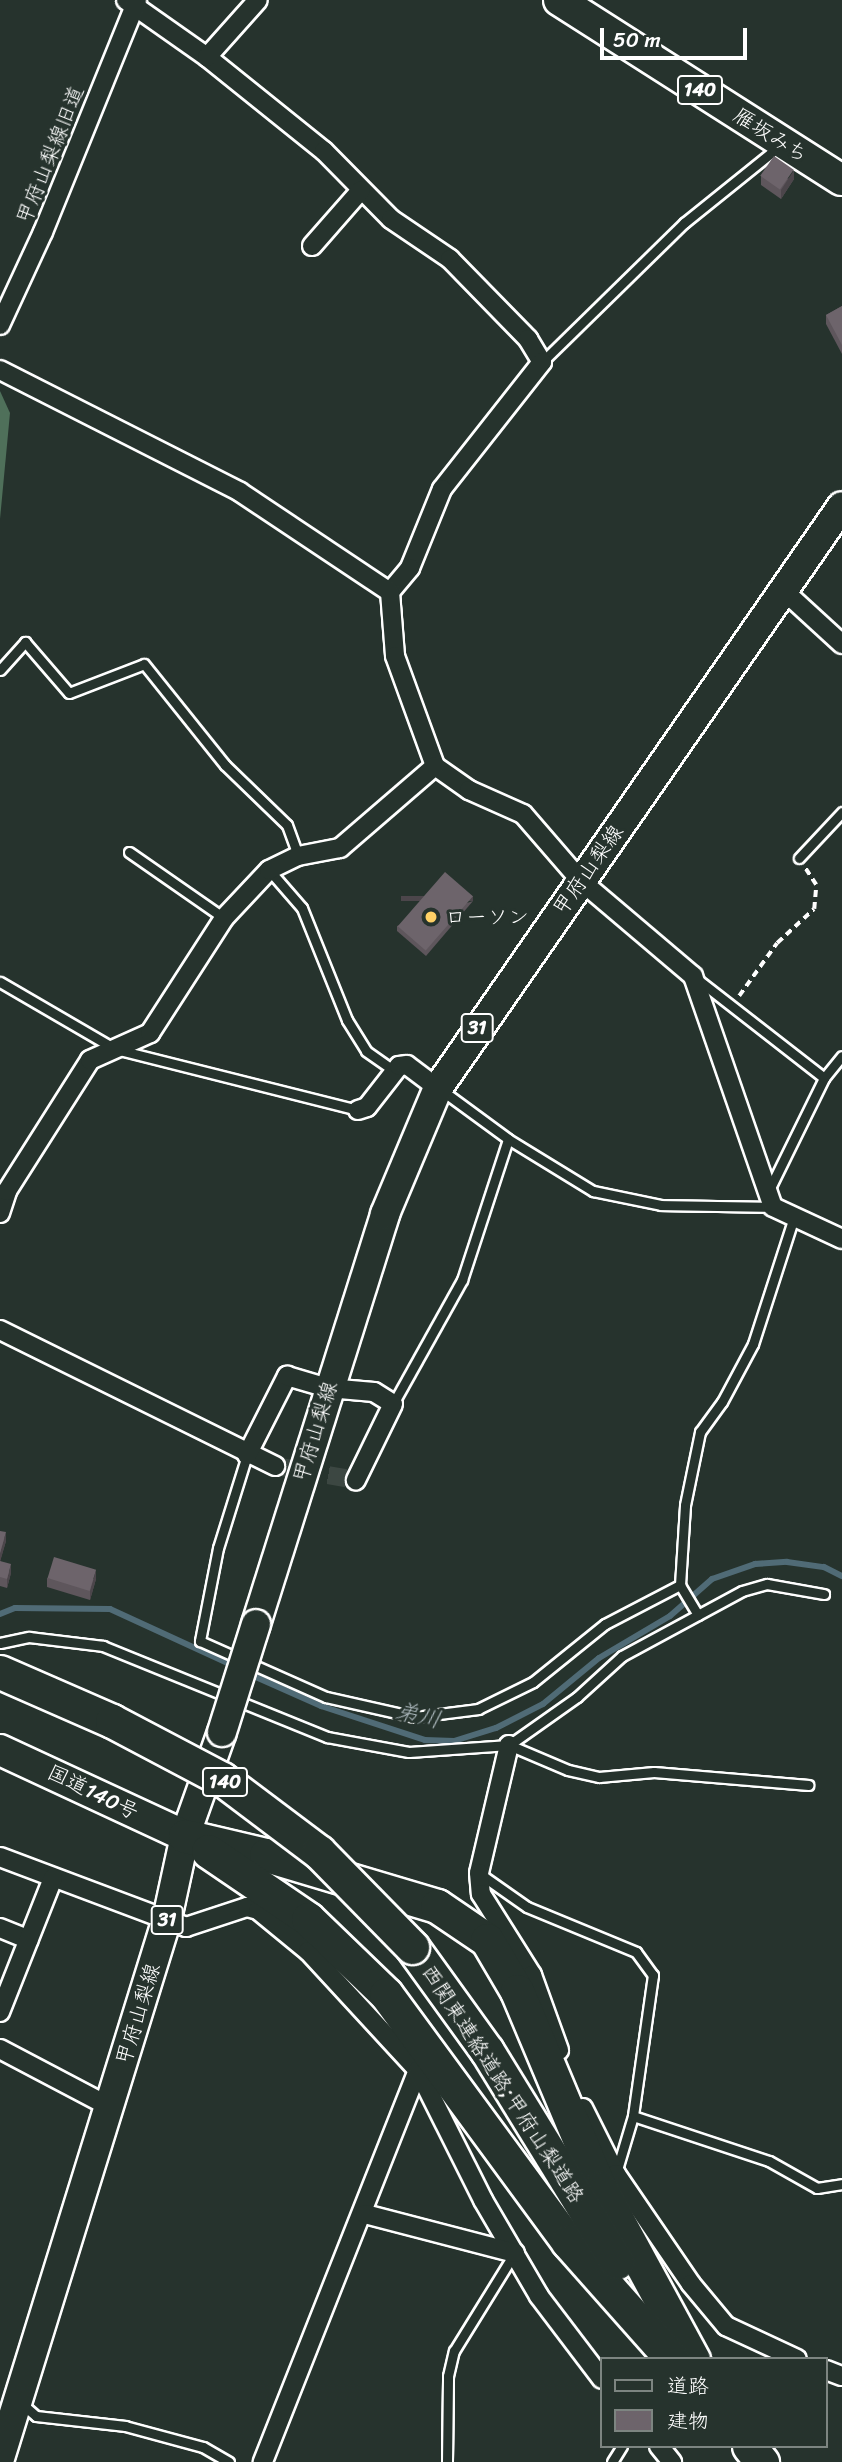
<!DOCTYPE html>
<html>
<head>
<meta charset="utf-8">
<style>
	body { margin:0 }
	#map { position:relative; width:842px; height:2462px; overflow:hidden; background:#26332d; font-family:Sriracha,"Klee One",sans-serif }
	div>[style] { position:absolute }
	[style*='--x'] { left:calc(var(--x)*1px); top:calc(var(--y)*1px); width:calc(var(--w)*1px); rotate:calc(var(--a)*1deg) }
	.green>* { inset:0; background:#4f705a }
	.stream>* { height:6px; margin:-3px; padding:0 3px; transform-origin:3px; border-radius:3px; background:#506b76 }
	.minor-tunnel>* { height:18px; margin-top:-9px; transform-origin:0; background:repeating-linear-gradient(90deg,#3c4742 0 18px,transparent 0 27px) }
	.path>* { height:3.5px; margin-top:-1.75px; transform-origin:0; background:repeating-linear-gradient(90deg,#fff 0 7px,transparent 0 12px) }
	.roads { filter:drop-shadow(2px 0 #fff) drop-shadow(-2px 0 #fff) drop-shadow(0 2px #fff) drop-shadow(0 -2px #fff) }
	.service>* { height:9px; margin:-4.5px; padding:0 4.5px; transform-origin:4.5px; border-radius:4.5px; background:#26332d }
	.minor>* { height:18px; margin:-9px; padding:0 9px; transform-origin:9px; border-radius:9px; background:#26332d }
	.primary>* { height:28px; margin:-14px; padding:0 14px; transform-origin:14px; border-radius:14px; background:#26332d }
	.trunk>* { height:30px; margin:-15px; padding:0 15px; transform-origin:15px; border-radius:15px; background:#26332d }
	.motorway>* { height:33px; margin:-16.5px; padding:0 16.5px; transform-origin:16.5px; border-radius:16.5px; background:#26332d }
	.bridges { filter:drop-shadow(2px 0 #fff) drop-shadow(-2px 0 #fff) drop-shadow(0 2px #fff) drop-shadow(0 -2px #fff) }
	.primary-bridge>* { height:28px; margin:-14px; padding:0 14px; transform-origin:14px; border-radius:14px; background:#26332d }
	.motorway-bridge>* { height:33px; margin:-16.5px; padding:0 16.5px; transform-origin:16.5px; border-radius:16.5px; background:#26332d }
	.wall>* { inset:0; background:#5e565c }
	.shaded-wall>* { inset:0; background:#4c464b; transform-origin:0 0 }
	.building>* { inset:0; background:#6d646b; transform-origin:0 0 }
	.dots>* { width:19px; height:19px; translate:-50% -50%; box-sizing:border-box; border:4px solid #26332d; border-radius:50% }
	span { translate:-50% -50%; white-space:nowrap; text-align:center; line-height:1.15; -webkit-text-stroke:6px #26332d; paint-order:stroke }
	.shield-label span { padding:2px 5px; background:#26332d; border:2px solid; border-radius:5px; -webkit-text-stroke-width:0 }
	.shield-label { font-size:19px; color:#fff; font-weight:700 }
	.street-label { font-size:21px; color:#fff }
	.poi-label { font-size:21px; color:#fff }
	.left { translate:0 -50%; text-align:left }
	.water-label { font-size:23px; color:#b0bcc1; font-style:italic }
	.legend { position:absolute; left:600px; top:2357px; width:228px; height:91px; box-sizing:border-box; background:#26332d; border:2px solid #7d8581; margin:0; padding:9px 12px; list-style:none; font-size:21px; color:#fff }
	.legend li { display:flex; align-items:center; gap:14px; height:35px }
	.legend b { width:35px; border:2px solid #7d8581 }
	.scale { position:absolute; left:600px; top:28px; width:147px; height:32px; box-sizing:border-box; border:4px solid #fff; border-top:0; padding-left:9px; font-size:21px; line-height:24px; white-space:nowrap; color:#fff; -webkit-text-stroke:5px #26332d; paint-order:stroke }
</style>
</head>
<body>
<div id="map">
	<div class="green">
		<i style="clip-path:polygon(0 391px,10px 413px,0 519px)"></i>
	</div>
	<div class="stream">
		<i style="--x:0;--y:1614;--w:16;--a:-22"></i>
		<i style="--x:15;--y:1608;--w:95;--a:0.6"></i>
		<i style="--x:110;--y:1609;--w:139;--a:24.7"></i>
		<i style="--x:249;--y:1674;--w:79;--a:24"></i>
		<i style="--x:321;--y:1706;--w:109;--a:18.1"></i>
		<i style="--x:425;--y:1740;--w:29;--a:2"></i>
		<i style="--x:454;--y:1741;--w:44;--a:-17.2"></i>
		<i style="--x:496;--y:1728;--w:53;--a:-27.1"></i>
		<i style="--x:543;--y:1704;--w:72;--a:-39.4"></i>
		<i style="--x:599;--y:1658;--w:82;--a:-30.6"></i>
		<i style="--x:670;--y:1616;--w:56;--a:-41.4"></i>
		<i style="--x:712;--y:1579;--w:46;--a:-19.2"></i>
		<i style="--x:755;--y:1564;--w:32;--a:-4"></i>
		<i style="--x:787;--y:1562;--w:37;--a:8"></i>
		<i style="--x:824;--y:1567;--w:20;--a:27"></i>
	</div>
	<div class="minor-tunnel">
		<i style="--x:275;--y:1466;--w:82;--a:9.8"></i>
	</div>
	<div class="path">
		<i style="--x:739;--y:996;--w:65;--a:-54.4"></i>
		<i style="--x:777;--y:943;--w:50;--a:-42.6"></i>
		<i style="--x:814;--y:909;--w:24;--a:-85"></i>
		<i style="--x:816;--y:885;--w:20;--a:-123"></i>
	</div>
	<div class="roads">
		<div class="service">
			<i style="--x:542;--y:362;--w:199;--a:-44.4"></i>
			<i style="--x:684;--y:223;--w:112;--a:-38.8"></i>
			<i style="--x:771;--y:153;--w:11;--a:-63"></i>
			<i style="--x:0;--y:670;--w:38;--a:-48"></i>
			<i style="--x:25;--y:642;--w:67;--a:49.2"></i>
			<i style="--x:69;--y:693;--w:80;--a:-21.1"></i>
			<i style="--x:144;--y:664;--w:129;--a:51.3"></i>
			<i style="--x:225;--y:765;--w:86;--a:44.1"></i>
			<i style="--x:287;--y:825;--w:33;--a:70"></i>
			<i style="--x:129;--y:852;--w:116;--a:34.8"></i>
			<i style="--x:799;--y:858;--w:63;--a:-46.9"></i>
			<i style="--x:269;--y:870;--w:50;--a:49"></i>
			<i style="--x:302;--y:908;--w:121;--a:68.1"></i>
			<i style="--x:347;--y:1020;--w:36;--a:58"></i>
			<i style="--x:366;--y:1051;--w:35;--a:35"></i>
			<i style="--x:697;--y:979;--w:161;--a:37.9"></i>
			<i style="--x:0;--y:982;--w:133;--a:30.2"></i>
			<i style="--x:115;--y:1049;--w:251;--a:14.1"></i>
			<i style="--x:440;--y:1089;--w:84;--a:36.3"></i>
			<i style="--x:508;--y:1139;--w:100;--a:31.5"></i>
			<i style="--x:593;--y:1191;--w:69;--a:11.6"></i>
			<i style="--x:661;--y:1205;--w:112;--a:1"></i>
			<i style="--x:769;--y:1190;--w:125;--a:-63.8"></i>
			<i style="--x:824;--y:1078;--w:28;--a:-51"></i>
			<i style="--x:393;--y:1404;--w:142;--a:-60.9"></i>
			<i style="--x:462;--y:1280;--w:148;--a:-71.9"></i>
			<i style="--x:247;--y:1455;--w:97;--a:107.3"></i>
			<i style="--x:218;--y:1548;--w:95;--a:101"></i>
			<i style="--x:200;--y:1641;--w:138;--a:24"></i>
			<i style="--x:326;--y:1697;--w:91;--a:12.7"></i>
			<i style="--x:415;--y:1717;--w:64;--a:-7.2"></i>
			<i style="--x:478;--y:1709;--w:61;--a:-26.1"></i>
			<i style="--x:533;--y:1682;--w:92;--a:-38.9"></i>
			<i style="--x:605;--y:1624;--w:85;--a:-27.5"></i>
			<i style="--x:698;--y:1615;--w:35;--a:-121"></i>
			<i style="--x:680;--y:1585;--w:80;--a:-86.4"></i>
			<i style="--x:685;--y:1505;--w:75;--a:-78.4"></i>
			<i style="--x:700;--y:1432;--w:37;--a:-54"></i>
			<i style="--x:722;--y:1402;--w:66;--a:-61.9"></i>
			<i style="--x:753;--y:1344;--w:133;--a:-72.1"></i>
			<i style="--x:0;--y:1643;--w:30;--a:-12"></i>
			<i style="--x:29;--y:1637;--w:75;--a:6.9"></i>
			<i style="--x:103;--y:1646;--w:242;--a:22.1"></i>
			<i style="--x:327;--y:1737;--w:83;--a:10.4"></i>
			<i style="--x:409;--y:1752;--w:100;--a:-4"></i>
			<i style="--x:509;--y:1745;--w:64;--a:23"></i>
			<i style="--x:568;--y:1770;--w:32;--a:13"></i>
			<i style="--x:599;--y:1777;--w:55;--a:-5.2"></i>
			<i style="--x:654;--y:1772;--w:155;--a:4.8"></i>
			<i style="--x:509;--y:1745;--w:83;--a:-35.2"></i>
			<i style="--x:577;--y:1697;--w:61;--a:-42.3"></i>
			<i style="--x:622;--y:1656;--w:136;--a:-28.4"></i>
			<i style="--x:742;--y:1591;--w:26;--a:-16"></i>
			<i style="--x:767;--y:1584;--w:58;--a:10"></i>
			<i style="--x:480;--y:1874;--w:57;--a:35.1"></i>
			<i style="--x:527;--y:1907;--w:118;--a:22.4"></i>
			<i style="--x:636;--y:1952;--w:29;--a:54"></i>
			<i style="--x:653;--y:1975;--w:142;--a:98.1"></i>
			<i style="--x:633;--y:2116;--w:59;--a:106.6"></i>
			<i style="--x:633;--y:2116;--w:143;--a:18.3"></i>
			<i style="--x:769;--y:2161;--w:55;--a:29.4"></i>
			<i style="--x:817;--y:2188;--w:25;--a:-9"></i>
			<i style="--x:21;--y:2403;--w:20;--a:41"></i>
			<i style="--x:36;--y:2416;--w:90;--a:6.4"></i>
			<i style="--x:125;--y:2426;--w:81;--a:15.1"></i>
			<i style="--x:203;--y:2447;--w:30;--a:30"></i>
			<i style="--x:447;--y:2462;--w:86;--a:-89.3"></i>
			<i style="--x:448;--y:2376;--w:26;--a:-77"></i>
			<i style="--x:454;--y:2351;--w:114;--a:-58.3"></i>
			<i style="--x:612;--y:2462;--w:19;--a:-58"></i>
		</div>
		<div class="minor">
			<i style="--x:126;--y:0;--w:99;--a:35.1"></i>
			<i style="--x:207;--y:57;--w:150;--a:38.8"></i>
			<i style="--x:324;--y:151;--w:95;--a:45.4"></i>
			<i style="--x:391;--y:219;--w:71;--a:34.1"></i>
			<i style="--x:450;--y:259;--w:112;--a:45.7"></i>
			<i style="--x:528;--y:339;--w:27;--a:59"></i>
			<i style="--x:542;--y:362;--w:162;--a:128.2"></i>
			<i style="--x:442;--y:489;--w:85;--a:112.1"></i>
			<i style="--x:410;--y:568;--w:31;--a:130"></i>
			<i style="--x:390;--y:592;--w:64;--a:85.5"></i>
			<i style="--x:395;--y:656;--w:117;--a:70"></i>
			<i style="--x:435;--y:766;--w:42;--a:35.2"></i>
			<i style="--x:469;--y:790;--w:59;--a:24"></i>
			<i style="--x:523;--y:814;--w:89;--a:49.1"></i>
			<i style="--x:581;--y:881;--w:147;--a:40.3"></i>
			<i style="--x:693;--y:976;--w:244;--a:70.9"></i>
			<i style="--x:773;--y:1207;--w:76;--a:24.9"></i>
			<i style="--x:207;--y:57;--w:76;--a:-48.2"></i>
			<i style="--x:312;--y:246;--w:74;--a:-48.8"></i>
			<i style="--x:0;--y:325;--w:102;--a:-65.2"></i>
			<i style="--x:43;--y:232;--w:250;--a:-67.9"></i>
			<i style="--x:0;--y:370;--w:269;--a:26.9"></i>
			<i style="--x:240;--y:492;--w:180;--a:33.7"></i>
			<i style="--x:783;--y:590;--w:80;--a:42.5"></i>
			<i style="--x:358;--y:1110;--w:9;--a:-18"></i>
			<i style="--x:367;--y:1107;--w:52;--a:-52"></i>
			<i style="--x:399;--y:1066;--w:8;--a:-7"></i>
			<i style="--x:407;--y:1065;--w:39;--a:37"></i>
			<i style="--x:0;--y:1213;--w:23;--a:-72"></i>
			<i style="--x:7;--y:1191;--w:155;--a:-57.6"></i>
			<i style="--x:90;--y:1060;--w:66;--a:-24.2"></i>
			<i style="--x:150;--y:1033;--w:137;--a:-57.2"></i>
			<i style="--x:224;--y:918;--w:66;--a:-46.8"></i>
			<i style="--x:269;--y:870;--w:32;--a:-26"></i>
			<i style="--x:298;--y:856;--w:43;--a:-10.8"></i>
			<i style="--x:340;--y:848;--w:125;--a:-40.8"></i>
			<i style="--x:0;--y:1330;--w:307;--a:26.3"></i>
			<i style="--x:247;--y:1455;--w:89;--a:-63.1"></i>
			<i style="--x:287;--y:1376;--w:43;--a:16.3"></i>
			<i style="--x:328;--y:1388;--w:46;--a:5"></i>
			<i style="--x:374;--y:1392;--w:22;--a:32"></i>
			<i style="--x:393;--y:1404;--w:85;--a:116"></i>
			<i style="--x:509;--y:1745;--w:131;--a:103.2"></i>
			<i style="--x:479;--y:1873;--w:21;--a:85"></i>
			<i style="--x:481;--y:1894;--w:96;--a:57.8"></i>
			<i style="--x:532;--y:1975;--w:80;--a:70.2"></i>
			<i style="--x:0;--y:1857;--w:199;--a:20.6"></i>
			<i style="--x:186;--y:1927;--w:64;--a:-18.2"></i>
			<i style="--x:247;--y:1907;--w:11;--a:15"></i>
			<i style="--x:258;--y:1910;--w:65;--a:39.4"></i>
			<i style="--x:308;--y:1951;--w:162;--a:47.3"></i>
			<i style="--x:418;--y:2070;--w:422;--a:111.6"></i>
			<i style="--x:0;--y:1928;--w:31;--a:22"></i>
			<i style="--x:0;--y:2012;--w:144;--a:-68.4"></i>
			<i style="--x:0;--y:2049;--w:124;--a:27.8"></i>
			<i style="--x:418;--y:2070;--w:145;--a:63.4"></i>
			<i style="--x:483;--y:2200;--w:111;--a:59.7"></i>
			<i style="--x:539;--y:2296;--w:104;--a:52.8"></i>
			<i style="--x:583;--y:2108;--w:74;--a:63.4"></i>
			<i style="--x:616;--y:2174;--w:133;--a:55.7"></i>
			<i style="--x:691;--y:2284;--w:55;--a:50.2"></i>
			<i style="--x:726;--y:2326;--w:78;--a:24.9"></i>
			<i style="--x:365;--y:2214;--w:155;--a:14.6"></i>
			<i style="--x:826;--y:2370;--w:17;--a:21"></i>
			<i style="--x:659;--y:2446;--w:21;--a:51"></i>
		</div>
		<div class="primary">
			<i style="--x:256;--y:1624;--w:430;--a:-72.5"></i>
			<i style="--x:385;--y:1214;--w:137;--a:-67.2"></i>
			<i style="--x:438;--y:1088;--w:708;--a:-55.23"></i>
			<i style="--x:0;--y:2458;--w:564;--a:-72.79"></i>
			<i style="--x:167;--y:1919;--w:85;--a:-77.8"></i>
			<i style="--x:185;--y:1836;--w:110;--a:-70.4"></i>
		</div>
		<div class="trunk">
			<i style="--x:559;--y:0;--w:335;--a:32.5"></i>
			<i style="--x:0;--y:1750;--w:204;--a:24.9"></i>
		</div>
		<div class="motorway">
			<i style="--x:185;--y:1836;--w:83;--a:13.2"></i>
			<i style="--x:266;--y:1855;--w:178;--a:16.6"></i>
			<i style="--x:437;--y:1906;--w:60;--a:34.2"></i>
			<i style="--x:487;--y:1940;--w:59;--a:59.5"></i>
			<i style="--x:517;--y:1991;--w:214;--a:67.2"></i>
			<i style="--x:600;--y:2188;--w:195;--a:61.5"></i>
			<i style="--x:208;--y:1851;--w:121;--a:34.2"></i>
			<i style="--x:308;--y:1919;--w:108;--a:43.9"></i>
			<i style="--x:386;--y:1994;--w:308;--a:53.7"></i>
			<i style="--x:568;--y:2242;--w:157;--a:48.4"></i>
			<i style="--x:412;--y:1947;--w:128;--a:54.2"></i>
			<i style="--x:487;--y:2051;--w:248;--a:58.4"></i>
			<i style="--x:749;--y:2446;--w:21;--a:51"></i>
		</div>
	</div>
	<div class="bridges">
		<div class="primary-bridge">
			<i style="--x:222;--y:1732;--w:113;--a:-72.5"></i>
		</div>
		<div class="motorway-bridge">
			<i style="--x:0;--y:1672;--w:122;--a:23.6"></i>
			<i style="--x:112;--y:1721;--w:124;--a:27.8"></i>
			<i style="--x:222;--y:1779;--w:121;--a:37"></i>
			<i style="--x:319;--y:1852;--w:133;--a:45.6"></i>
		</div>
	</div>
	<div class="wall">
		<i style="clip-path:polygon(761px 176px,794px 179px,781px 199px,761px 185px)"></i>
		<i style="clip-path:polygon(842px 306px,842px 354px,826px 324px,826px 315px)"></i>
		<i style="clip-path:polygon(473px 901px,426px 956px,397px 931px,397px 926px)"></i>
		<i style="clip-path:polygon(0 1531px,6px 1541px,0 1561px,11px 1573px,7px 1588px,0 1586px)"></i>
		<i style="clip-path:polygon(47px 1578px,96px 1579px,90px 1600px,47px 1587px)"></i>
	</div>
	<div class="shaded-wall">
		<i style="clip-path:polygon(794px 170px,794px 179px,781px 199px,781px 190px)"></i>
		<i style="left:473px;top:896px;width:5px;height:72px;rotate:90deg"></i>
		<i style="clip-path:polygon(6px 1532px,6px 1541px,0 1562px,0 1553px)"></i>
		<i style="clip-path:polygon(11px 1564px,11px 1573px,7px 1588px,7px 1579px)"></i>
		<i style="clip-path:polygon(96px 1570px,96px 1579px,90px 1600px,90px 1591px)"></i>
	</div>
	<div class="building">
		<i style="left:774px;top:156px;width:24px;height:24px;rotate:35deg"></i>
		<i style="clip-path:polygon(842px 306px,842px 345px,826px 315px)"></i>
		<i style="left:445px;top:872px;width:37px;height:72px;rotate:41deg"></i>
		<i style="clip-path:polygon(0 1531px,6px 1532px,0 1553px)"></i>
		<i style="left:54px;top:1557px;width:44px;height:22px;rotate:17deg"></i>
		<i style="clip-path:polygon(0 1561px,11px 1564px,7px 1579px,0 1577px)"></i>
	</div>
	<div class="dots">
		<i style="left:431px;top:917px;background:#ffd166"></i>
	</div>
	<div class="shield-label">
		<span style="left:700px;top:90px">140</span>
		<span style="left:477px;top:1028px">31</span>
		<span style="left:225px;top:1782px">140</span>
		<span style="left:167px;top:1920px">31</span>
	</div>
	<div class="street-label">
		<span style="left:771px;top:135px;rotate:32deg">雁坂みち</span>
		<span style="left:50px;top:155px;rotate:-68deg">甲府山梨線旧道</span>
		<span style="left:588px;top:870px;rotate:-55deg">甲府山梨線</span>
		<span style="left:315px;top:1432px;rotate:-73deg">甲府山梨線</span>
		<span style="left:93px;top:1792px;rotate:26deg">国道140号</span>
		<span style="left:138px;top:2014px;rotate:-73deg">甲府山梨線</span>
		<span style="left:503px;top:2084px;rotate:57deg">西関東連絡道路;甲府山梨道路</span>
	</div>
	<div class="poi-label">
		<span class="left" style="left:445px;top:917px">ローソン</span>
	</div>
	<div class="water-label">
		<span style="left:418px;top:1716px;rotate:13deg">弟川</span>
	</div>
	<ul class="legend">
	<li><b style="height:9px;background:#26332d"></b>道路</li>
	<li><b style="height:19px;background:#6d646b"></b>建物</li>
	</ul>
	<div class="scale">50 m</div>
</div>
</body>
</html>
